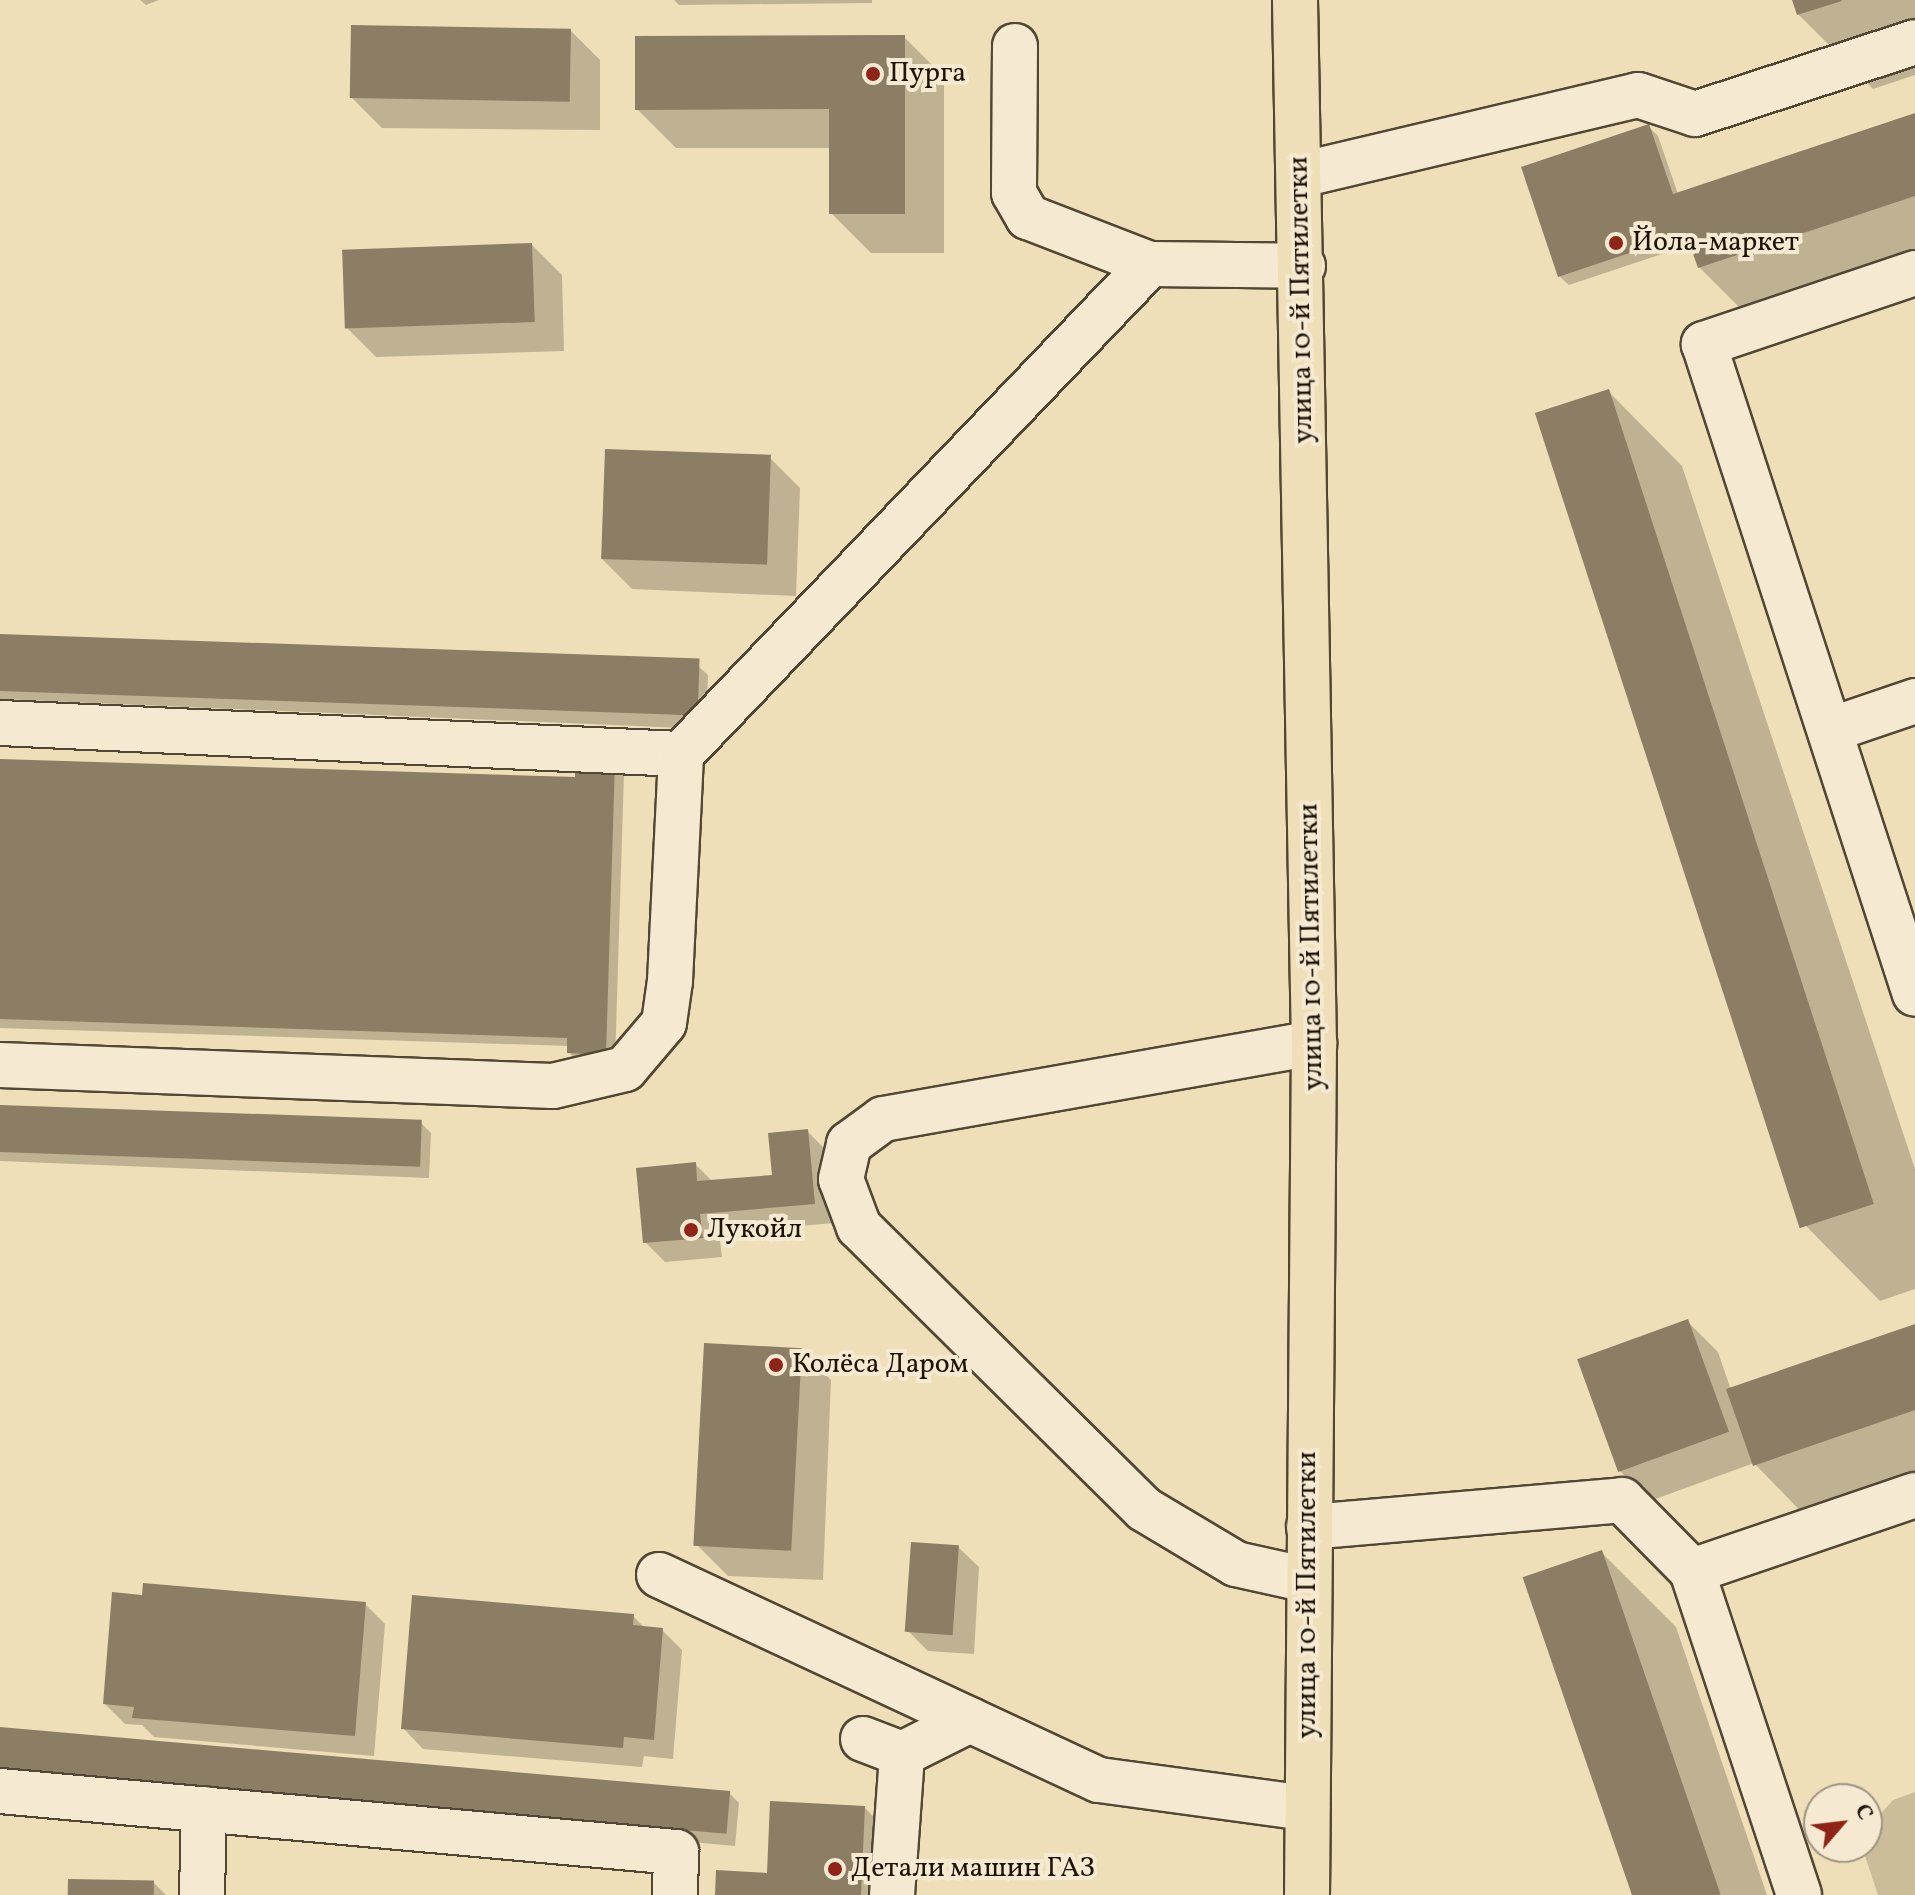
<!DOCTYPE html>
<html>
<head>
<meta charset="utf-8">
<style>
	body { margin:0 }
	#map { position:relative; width:1915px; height:1895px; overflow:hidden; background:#efdfb8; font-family:Vollkorn,serif }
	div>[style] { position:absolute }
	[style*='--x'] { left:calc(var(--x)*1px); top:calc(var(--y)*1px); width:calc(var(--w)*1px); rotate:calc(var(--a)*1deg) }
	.green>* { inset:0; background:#cbbc9a }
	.shadow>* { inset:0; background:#0003 }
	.building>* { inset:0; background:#8b7e64; transform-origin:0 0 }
	.roads { filter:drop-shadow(2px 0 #524734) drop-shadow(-2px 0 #524734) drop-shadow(0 2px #524734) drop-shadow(0 -2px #524734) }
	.minor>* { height:44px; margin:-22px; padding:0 22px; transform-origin:22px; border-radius:22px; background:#f5ead1 }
	.major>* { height:44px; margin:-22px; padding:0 22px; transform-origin:22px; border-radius:22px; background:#efdfb8 }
	.dots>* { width:22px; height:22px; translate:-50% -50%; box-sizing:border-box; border:4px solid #f5ead1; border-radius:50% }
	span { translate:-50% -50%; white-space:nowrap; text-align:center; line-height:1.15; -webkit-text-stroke:8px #f5ead1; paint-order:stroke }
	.poi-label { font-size:28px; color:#1e1408 }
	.left { translate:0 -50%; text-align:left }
	.street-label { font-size:28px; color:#1e1408 }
	.north { position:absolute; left:1803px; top:1783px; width:80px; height:80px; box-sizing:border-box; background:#f5ead1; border:2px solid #9f9481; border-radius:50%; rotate:62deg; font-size:22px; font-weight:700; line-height:32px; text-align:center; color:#1e1408 }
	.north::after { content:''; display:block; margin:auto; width:28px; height:36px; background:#8f2418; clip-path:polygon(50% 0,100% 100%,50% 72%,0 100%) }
</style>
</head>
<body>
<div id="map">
	<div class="green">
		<i style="clip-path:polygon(1915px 1792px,1915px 1895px,1878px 1895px,1865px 1856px,1871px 1825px,1893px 1800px)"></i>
	</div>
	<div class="shadow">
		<i style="clip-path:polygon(140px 0,159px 0,146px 5px)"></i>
		<i style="clip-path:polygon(674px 0,872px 0,872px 3px,679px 5px)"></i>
		<i style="clip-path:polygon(1794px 0,1915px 0,1915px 75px,1873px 89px,1798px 14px)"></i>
		<i style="clip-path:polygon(570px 30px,600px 60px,600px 130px,382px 128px,352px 98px)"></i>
		<i style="clip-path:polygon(904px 37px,944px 77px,944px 253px,871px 253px,831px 213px,831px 148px,676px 148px,637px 109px)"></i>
		<i style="clip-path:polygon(1915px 116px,1915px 270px,1755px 323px,1699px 267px,1692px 244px,1569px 285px,1559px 276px,1649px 127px,1658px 136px,1678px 194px)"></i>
		<i style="clip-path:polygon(532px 245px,562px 275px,564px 351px,376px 357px,346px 327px)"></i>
		<i style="clip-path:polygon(1608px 391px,1682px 466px,1915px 1169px,1915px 1289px,1880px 1301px,1806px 1226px)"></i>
		<i style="clip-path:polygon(770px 458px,800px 488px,796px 596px,632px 589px,602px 559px)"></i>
		<i style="clip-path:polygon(0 636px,698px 666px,708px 675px,706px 729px,0 699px)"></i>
		<i style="clip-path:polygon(0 761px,577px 779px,614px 764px,624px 774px,615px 1063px,578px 1062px,569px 1052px,569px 1046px,0 1028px)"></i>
		<i style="clip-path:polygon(0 1107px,421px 1123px,431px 1133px,429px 1178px,0 1161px)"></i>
		<i style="clip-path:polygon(807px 1131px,827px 1151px,834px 1223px,719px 1233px,722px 1257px,665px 1262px,645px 1242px,695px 1164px,713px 1182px,774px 1177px)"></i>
		<i style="clip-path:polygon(1688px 1322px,1718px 1352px,1731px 1390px,1915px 1327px,1915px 1485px,1810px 1521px,1754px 1463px,1650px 1501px,1620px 1471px)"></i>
		<i style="clip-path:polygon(801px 1350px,831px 1380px,823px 1580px,728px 1576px,698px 1546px)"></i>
		<i style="clip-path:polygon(958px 1547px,979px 1567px,974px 1654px,928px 1651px,908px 1631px)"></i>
		<i style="clip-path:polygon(1602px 1553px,1676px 1627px,1767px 1895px,1632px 1895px)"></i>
		<i style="clip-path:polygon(365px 1604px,385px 1624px,374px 1756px,154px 1737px,142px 1725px,125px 1724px,105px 1704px)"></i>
		<i style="clip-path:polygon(633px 1616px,645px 1628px,662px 1630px,682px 1650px,673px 1759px,644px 1756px,642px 1767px,423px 1749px,403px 1728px)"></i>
		<i style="clip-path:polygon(0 1729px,729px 1793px,739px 1803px,735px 1846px,0 1778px)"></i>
		<i style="clip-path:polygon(865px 1808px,904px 1848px,902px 1895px,717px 1895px,769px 1875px)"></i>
		<i style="clip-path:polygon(153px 1882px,166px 1895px,69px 1895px)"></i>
	</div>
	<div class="building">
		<i style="clip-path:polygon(1792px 0,1841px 0,1842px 1px,1797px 15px)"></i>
		<i style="left:351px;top:25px;width:220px;height:73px;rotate:1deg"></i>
		<i style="clip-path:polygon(905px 35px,905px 214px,829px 214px,829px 109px,635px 110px,635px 36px)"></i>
		<i style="clip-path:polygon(1915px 113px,1915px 196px,1698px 268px,1686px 234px,1558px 277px,1521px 167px,1649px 124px,1673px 194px)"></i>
		<i style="left:532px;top:243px;width:79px;height:190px;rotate:88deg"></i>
		<i style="left:1609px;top:389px;width:857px;height:78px;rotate:72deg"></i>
		<i style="left:605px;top:449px;width:166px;height:110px;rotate:2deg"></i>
		<i style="left:0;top:634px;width:700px;height:57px;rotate:2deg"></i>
		<i style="clip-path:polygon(0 759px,575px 777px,575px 761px,615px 762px,606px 1055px,567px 1053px,567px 1038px,0 1019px)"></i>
		<i style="left:0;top:1105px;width:422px;height:47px;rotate:2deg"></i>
		<i style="clip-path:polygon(808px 1129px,815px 1204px,700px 1214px,703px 1238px,643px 1243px,636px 1168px,696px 1162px,697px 1181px,772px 1175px,768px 1133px)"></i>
		<i style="left:1688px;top:1319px;width:120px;height:118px;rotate:70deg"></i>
		<i style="clip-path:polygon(1915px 1324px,1915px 1410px,1753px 1466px,1726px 1389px)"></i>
		<i style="left:704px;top:1343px;width:98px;height:203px;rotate:3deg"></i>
		<i style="left:911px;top:1542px;width:48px;height:90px;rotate:4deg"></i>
		<i style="left:1602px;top:1550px;width:364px;height:84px;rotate:71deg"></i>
		<i style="clip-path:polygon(143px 1583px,366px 1602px,355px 1736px,132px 1718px,134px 1707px,103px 1704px,112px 1592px,142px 1595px)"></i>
		<i style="clip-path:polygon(412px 1595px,634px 1614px,633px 1625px,663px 1628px,654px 1740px,624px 1737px,623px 1748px,401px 1729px)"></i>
		<i style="left:0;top:1727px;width:733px;height:43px;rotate:5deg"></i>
		<i style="clip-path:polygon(770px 1801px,865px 1806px,861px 1895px,715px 1895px,716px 1870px,767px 1873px)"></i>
		<i style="left:68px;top:1879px;width:86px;height:16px;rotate:1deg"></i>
	</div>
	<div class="roads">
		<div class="minor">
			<i style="--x:1015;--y:46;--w:147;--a:90.4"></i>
			<i style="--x:1014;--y:193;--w:28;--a:60"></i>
			<i style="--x:1028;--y:217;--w:131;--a:21.1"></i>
			<i style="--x:1150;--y:264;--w:153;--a:0.7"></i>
			<i style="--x:1300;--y:175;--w:347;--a:-13.3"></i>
			<i style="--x:1638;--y:95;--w:60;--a:18.4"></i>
			<i style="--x:1695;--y:114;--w:231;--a:-18.1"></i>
			<i style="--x:1915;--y:273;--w:223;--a:161.4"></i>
			<i style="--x:1704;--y:344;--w:683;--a:72.02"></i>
			<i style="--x:0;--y:723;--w:682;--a:2.61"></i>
			<i style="--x:1830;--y:730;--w:90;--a:-18.8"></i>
			<i style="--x:0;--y:1065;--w:553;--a:2.17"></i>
			<i style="--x:553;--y:1086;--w:74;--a:-13.3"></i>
			<i style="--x:625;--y:1069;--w:60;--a:-49.7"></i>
			<i style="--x:664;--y:1023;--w:42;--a:-81.9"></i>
			<i style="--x:670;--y:981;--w:227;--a:-87.2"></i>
			<i style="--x:681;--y:754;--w:678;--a:-46.25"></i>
			<i style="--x:1309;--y:1527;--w:314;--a:-4.9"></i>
			<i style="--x:1622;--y:1500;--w:100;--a:45.4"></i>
			<i style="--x:1692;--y:1571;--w:341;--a:71.7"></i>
			<i style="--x:1692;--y:1571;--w:236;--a:-18.8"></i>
			<i style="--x:659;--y:1575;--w:485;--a:25"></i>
			<i style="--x:1099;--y:1780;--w:210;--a:7.7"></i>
			<i style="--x:1308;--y:1580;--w:74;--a:-167.5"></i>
			<i style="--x:1236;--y:1564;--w:107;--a:-149.1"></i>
			<i style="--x:1144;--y:1509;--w:401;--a:-135.3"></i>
			<i style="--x:859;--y:1227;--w:51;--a:-110.6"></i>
			<i style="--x:841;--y:1179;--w:36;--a:-77"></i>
			<i style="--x:849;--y:1144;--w:42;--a:-36.3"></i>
			<i style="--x:883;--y:1119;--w:438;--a:-10"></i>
			<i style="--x:863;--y:1739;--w:42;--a:21"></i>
			<i style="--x:902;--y:1754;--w:76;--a:-26.6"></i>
			<i style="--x:0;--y:1791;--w:679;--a:5.16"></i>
			<i style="--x:676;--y:1852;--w:43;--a:91.3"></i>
			<i style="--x:202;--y:1895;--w:86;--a:-88.7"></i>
			<i style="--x:892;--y:1895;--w:141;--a:-85.9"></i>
		</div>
		<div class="major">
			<i style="--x:1295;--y:0;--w:1043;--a:88.96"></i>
			<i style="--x:1314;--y:1043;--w:852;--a:90.47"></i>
		</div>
	</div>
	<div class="dots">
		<i style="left:873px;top:74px;background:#8f2418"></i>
		<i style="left:1616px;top:243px;background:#8f2418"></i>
		<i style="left:691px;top:1230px;background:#8f2418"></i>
		<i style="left:776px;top:1365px;background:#8f2418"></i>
		<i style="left:835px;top:1869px;background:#8f2418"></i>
	</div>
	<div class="poi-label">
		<span class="left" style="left:889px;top:74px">Пурга</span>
		<span class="left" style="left:1632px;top:243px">Йола-маркет</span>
		<span class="left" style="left:707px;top:1230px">Лукойл</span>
		<span class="left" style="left:792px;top:1365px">Колёса Даром</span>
		<span class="left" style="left:851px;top:1869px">Детали машин ГАЗ</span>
	</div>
	<div class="street-label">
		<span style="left:1302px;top:300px;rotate:-91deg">улица 10-й Пятилетки</span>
		<span style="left:1312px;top:947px;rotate:-91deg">улица 10-й Пятилетки</span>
		<span style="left:1308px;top:1595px;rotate:-90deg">улица 10-й Пятилетки</span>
	</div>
	<div class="north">С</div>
</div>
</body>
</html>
